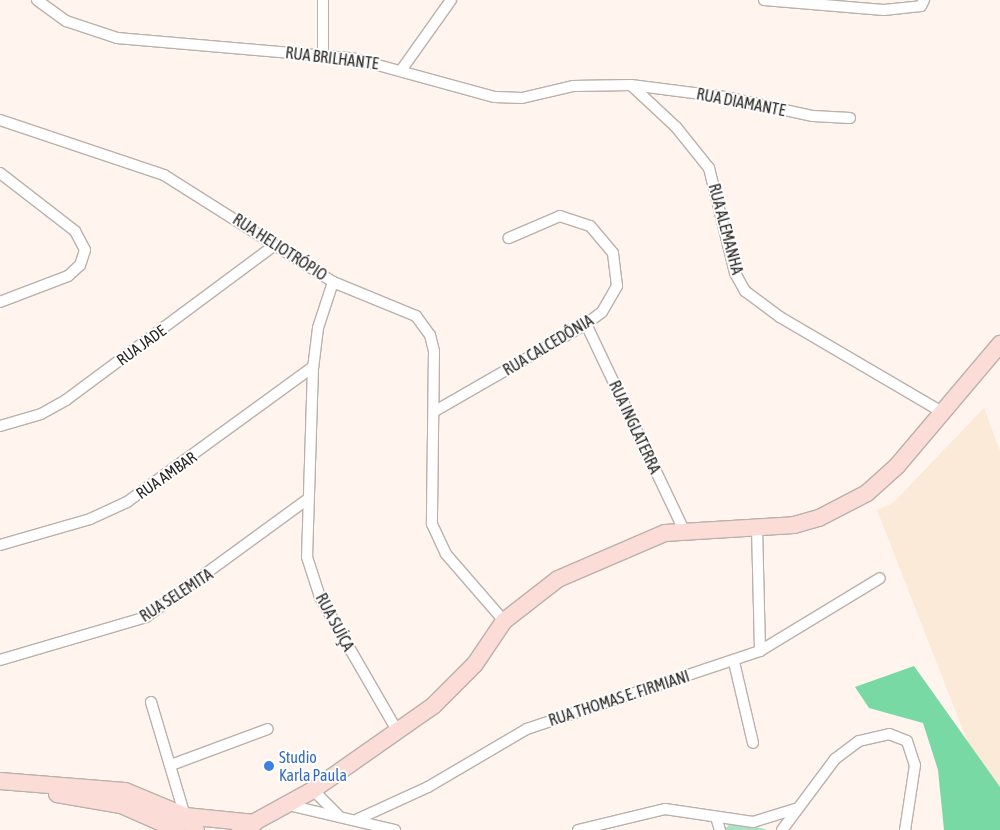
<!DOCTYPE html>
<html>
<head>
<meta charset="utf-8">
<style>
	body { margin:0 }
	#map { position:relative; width:1000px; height:830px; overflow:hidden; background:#fff4ee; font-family:"Asap Condensed",sans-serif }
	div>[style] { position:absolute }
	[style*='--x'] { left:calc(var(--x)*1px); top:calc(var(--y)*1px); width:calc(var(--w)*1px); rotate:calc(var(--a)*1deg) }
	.industrial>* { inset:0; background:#faead7 }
	.green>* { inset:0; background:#a8e4c1 }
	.forest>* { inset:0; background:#79d9a5 }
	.roads { filter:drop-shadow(1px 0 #bbb1ac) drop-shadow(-1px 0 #bbb1ac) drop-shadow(0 1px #bbb1ac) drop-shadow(0 -1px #bbb1ac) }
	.street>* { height:10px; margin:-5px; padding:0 5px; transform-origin:5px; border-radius:5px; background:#fff }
	.primary>* { height:16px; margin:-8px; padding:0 8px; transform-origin:8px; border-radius:8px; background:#fbdcd7 }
	.dots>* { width:14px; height:14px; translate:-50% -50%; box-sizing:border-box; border:2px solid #fff; border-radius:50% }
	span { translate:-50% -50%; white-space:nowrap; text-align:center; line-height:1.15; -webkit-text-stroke:4px #fff; paint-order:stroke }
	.street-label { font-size:16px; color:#2a2624 }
	.shop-label { font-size:16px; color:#366cbe }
	.left { translate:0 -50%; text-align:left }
</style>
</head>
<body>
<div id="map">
	<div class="industrial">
		<i style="clip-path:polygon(984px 408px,1000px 451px,1000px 825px,877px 510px,893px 503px)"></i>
	</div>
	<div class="green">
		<i style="clip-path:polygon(730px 824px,761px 828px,767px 830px,724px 830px)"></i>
	</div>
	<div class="forest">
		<i style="clip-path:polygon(914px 666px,1000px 787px,1000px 830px,944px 830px,938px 770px,923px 723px,869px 708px,855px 687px)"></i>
	</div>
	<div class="roads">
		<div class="street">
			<i style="--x:37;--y:0;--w:36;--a:36"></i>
			<i style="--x:66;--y:21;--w:54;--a:18.4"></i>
			<i style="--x:117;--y:38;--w:236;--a:4.9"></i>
			<i style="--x:352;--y:58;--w:148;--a:15.3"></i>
			<i style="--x:495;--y:97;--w:27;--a:2"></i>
			<i style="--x:522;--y:98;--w:52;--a:-13.2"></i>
			<i style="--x:573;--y:86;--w:58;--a:-1"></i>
			<i style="--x:631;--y:85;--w:95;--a:7.3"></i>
			<i style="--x:725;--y:97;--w:90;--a:12.2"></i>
			<i style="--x:813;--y:116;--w:37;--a:3"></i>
			<i style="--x:323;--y:0;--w:55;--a:90"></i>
			<i style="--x:764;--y:0;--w:120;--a:4.8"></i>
			<i style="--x:884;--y:10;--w:37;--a:-6"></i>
			<i style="--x:921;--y:6;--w:7;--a:-63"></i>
			<i style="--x:402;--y:69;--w:85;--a:-54.6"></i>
			<i style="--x:631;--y:85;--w:62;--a:43"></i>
			<i style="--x:676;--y:127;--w:53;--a:51.2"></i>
			<i style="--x:709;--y:168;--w:108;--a:76.1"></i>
			<i style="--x:735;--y:273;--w:21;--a:61"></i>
			<i style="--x:745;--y:291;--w:44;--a:36.6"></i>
			<i style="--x:780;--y:317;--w:188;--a:30.4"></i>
			<i style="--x:0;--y:120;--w:173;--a:18.5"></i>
			<i style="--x:164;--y:175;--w:200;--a:32.3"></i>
			<i style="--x:333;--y:282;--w:90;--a:22.3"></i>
			<i style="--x:416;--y:316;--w:24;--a:54"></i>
			<i style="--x:430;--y:335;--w:16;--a:76"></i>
			<i style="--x:434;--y:351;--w:173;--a:90.7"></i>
			<i style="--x:432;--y:524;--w:33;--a:65"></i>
			<i style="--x:446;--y:554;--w:89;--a:49.1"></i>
			<i style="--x:0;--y:173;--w:95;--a:37.7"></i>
			<i style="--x:75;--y:231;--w:21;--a:62"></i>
			<i style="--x:85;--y:250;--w:16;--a:108"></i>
			<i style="--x:80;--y:265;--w:16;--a:137"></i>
			<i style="--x:68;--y:276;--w:73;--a:159.1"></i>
			<i style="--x:333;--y:282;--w:48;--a:108.1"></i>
			<i style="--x:318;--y:328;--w:39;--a:97"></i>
			<i style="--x:313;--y:367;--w:190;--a:91.8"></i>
			<i style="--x:307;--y:557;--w:42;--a:72"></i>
			<i style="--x:320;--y:597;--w:156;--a:60"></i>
			<i style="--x:586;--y:324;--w:228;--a:64.6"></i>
			<i style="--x:435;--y:411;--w:174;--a:-29.9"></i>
			<i style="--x:586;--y:324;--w:20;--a:-37"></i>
			<i style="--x:602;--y:312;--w:30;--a:-60"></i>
			<i style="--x:617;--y:286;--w:33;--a:-97"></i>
			<i style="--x:613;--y:253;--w:35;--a:-130"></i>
			<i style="--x:590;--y:226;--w:32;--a:-162"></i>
			<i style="--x:560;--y:216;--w:56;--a:156.7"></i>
			<i style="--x:0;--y:426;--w:43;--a:-16.3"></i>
			<i style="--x:41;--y:414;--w:29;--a:-29"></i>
			<i style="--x:66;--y:400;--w:258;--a:-36.6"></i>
			<i style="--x:757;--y:527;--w:124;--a:88.6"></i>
			<i style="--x:0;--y:545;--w:94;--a:-16.1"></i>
			<i style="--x:90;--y:519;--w:41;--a:-24.7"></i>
			<i style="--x:127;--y:502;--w:230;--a:-36"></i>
			<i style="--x:0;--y:660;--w:152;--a:-16.4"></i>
			<i style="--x:146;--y:617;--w:197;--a:-36.1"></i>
			<i style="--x:734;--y:662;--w:83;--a:76.8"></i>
			<i style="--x:151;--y:702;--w:119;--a:73.4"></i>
			<i style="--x:171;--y:765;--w:103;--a:-20.4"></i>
			<i style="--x:313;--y:790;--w:35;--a:45"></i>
			<i style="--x:288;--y:805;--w:110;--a:13.2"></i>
			<i style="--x:716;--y:817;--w:14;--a:73"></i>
			<i style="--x:358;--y:819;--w:77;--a:-24.6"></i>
			<i style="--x:428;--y:787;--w:115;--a:-30.4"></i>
			<i style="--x:527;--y:729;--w:246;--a:-18.5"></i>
			<i style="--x:760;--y:651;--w:140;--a:-31.3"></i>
			<i style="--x:578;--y:830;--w:89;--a:-13.6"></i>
			<i style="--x:665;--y:809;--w:89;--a:8.4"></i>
			<i style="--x:753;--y:822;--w:44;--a:-17.2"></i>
			<i style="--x:782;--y:830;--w:89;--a:-53.3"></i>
			<i style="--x:835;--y:759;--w:30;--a:-37"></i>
			<i style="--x:859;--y:741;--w:31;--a:-13"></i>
			<i style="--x:889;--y:734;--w:19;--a:21"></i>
			<i style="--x:907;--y:741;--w:25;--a:72"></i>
			<i style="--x:915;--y:765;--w:66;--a:98.7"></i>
		</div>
		<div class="primary">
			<i style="--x:0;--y:781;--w:125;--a:4.6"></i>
			<i style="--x:125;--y:791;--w:65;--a:22.6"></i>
			<i style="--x:185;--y:816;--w:18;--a:52"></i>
			<i style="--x:57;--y:794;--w:65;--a:9.8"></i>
			<i style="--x:121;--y:805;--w:62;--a:23.7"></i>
			<i style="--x:185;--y:816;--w:70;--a:5.7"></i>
			<i style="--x:240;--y:830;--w:83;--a:-28.7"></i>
			<i style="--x:313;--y:790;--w:146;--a:-35"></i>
			<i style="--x:433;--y:706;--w:59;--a:-45"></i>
			<i style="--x:475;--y:664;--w:52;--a:-56"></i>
			<i style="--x:504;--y:621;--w:68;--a:-37.9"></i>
			<i style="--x:558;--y:579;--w:116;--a:-23.3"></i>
			<i style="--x:665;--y:533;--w:129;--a:-3.5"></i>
			<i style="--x:794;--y:525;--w:26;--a:-16"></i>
			<i style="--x:819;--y:518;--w:54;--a:-27.5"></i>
			<i style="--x:867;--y:493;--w:40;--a:-42"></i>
			<i style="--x:897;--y:466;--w:160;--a:-49.8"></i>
		</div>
	</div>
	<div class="dots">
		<i style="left:269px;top:766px;background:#3f7fe0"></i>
	</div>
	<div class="street-label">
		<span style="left:332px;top:58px;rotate:7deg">RUA BRILHANTE</span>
		<span style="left:741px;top:102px;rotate:11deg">RUA DIAMANTE</span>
		<span style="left:726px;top:229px;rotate:75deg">RUA ALEMANHA</span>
		<span style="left:280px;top:247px;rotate:33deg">RUA HELIOTRÓPIO</span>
		<span style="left:141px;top:345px;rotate:-36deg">RUA JADE</span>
		<span style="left:548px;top:345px;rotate:-31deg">RUA CALCEDÔNIA</span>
		<span style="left:635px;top:427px;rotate:65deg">RUA INGLATERRA</span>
		<span style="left:166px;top:475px;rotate:-35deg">RUA AMBAR</span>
		<span style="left:176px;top:595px;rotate:-33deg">RUA SELEMITA</span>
		<span style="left:335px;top:622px;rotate:62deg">RUA SUÍÇA</span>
		<span style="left:619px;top:698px;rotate:-18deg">RUA THOMAS E. FIRMIANI</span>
	</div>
	<div class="shop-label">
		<span class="left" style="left:279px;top:766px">Studio<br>Karla Paula</span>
	</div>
</div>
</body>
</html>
